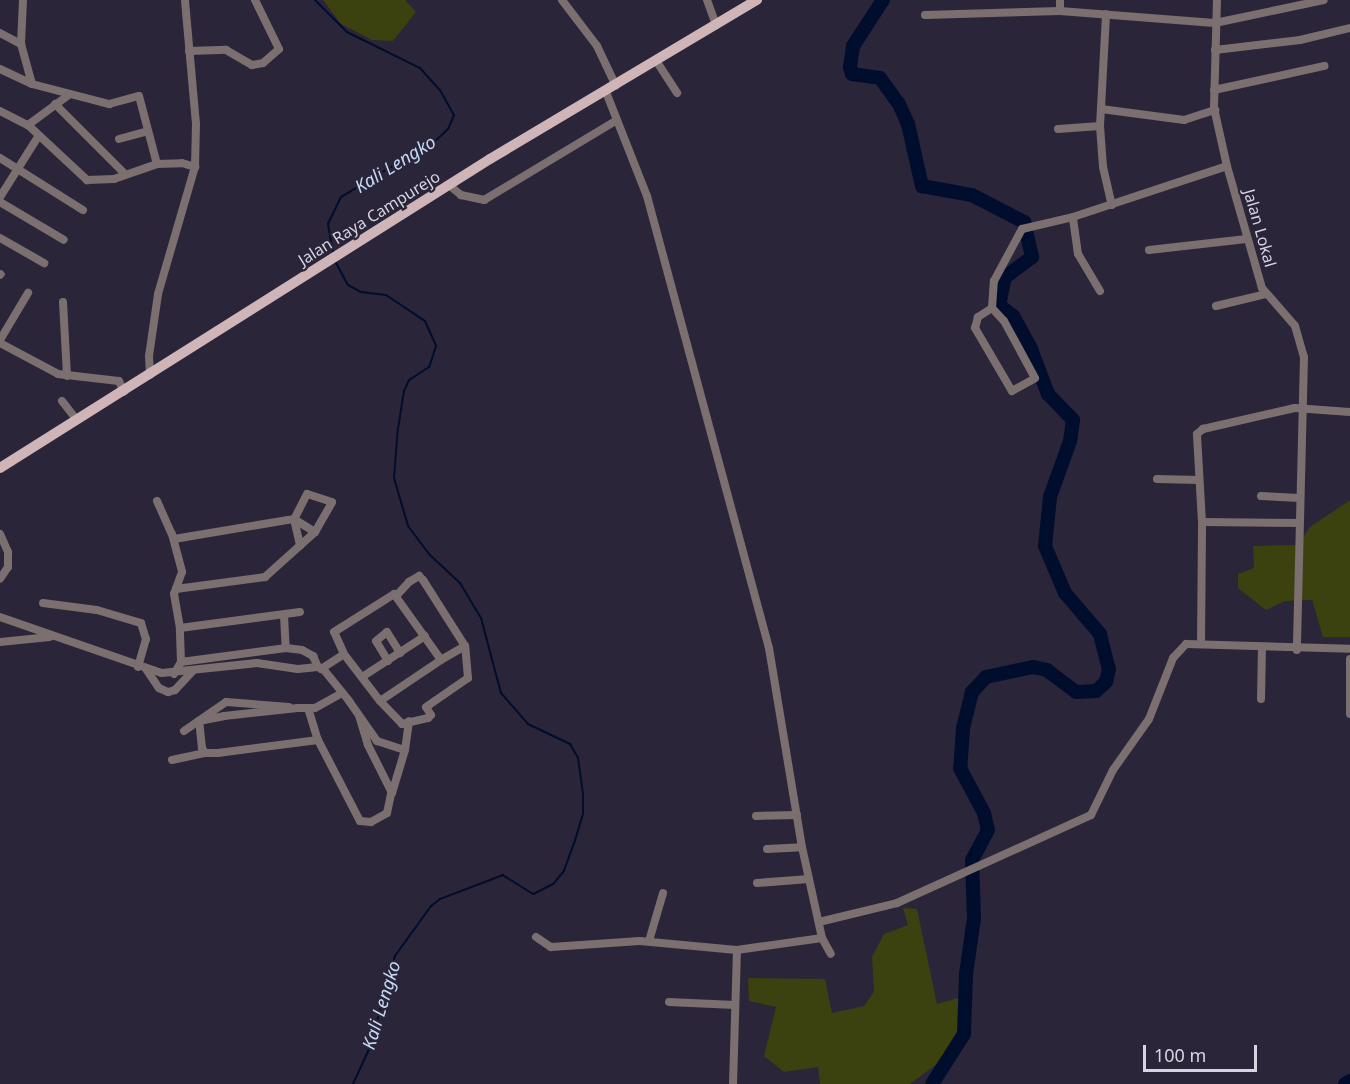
<!DOCTYPE html>
<html>
<head>
<meta charset="utf-8">
<style>
	body { margin:0 }
	#map { position:relative; width:1350px; height:1084px; overflow:hidden; background:#2a2539; font-family:"Noto Sans",sans-serif }
	div>[style] { position:absolute }
	[style*='--x'] { left:calc(var(--x)*1px); top:calc(var(--y)*1px); width:calc(var(--w)*1px); rotate:calc(var(--a)*1deg) }
	.green>* { inset:0; background:#3b410f }
	.stream>* { height:2px; margin:-1px; padding:0 1px; transform-origin:1px; border-radius:1px; background:#000d2c }
	.river>* { height:14px; margin:-7px; padding:0 7px; transform-origin:7px; border-radius:7px; background:#000d2c }
	.minor>* { height:8px; margin:-4px; padding:0 4px; transform-origin:4px; border-radius:4px; background:#7c6f70 }
	.major>* { height:10px; margin:-5px; padding:0 5px; transform-origin:5px; border-radius:5px; background:#d0b5b8 }
	span { translate:-50% -50%; white-space:nowrap; text-align:center; line-height:1.15; -webkit-text-stroke:4.5px #2a2539; paint-order:stroke }
	.street-label { font-size:16px; color:#d8d5e3 }
	.water-label { font-size:18px; color:#c5daf7; font-style:italic }
	.scale { position:absolute; left:1143px; top:1045px; width:114px; height:27px; box-sizing:border-box; border:3px solid #d8d5e3; border-top:0; padding-left:8px; font-size:18px; line-height:21px; white-space:nowrap; color:#d8d5e3; -webkit-text-stroke:4px #2a2539; paint-order:stroke }
</style>
</head>
<body>
<div id="map">
	<div class="green">
		<i style="clip-path:polygon(323px 0,405px 0,416px 12px,393px 41px,372px 40px,341px 24px)"></i>
		<i style="clip-path:polygon(1350px 500px,1350px 637px,1323px 637px,1312px 600px,1285px 601px,1266px 610px,1238px 588px,1238px 574px,1254px 568px,1253px 546px,1298px 545px,1310px 527px)"></i>
		<i style="clip-path:polygon(903px 908px,917px 909px,937px 1004px,972px 994px,964px 1044px,910px 1084px,820px 1084px,818px 1067px,784px 1072px,764px 1056px,776px 1007px,749px 1001px,748px 978px,825px 979px,832px 1013px,864px 1006px,874px 992px,872px 957px,884px 934px,908px 925px)"></i>
	</div>
	<div class="stream">
		<i style="--x:315;--y:0;--w:45;--a:45"></i>
		<i style="--x:347;--y:32;--w:81;--a:26.3"></i>
		<i style="--x:420;--y:68;--w:30;--a:48"></i>
		<i style="--x:440;--y:90;--w:29;--a:61"></i>
		<i style="--x:454;--y:115;--w:15;--a:113"></i>
		<i style="--x:448;--y:129;--w:16;--a:137"></i>
		<i style="--x:436;--y:140;--w:111;--a:149"></i>
		<i style="--x:341;--y:197;--w:30;--a:116"></i>
		<i style="--x:328;--y:224;--w:28;--a:80"></i>
		<i style="--x:335;--y:261;--w:27;--a:62"></i>
		<i style="--x:348;--y:285;--w:15;--a:28"></i>
		<i style="--x:361;--y:292;--w:25;--a:7"></i>
		<i style="--x:386;--y:295;--w:47;--a:33.7"></i>
		<i style="--x:425;--y:321;--w:27;--a:66"></i>
		<i style="--x:436;--y:346;--w:22;--a:108"></i>
		<i style="--x:429;--y:367;--w:24;--a:147"></i>
		<i style="--x:409;--y:380;--w:12;--a:114"></i>
		<i style="--x:404;--y:391;--w:36;--a:99"></i>
		<i style="--x:398;--y:427;--w:51;--a:94.5"></i>
		<i style="--x:394;--y:478;--w:50;--a:73.7"></i>
		<i style="--x:408;--y:526;--w:36;--a:53"></i>
		<i style="--x:430;--y:555;--w:41;--a:43"></i>
		<i style="--x:460;--y:583;--w:41;--a:59"></i>
		<i style="--x:481;--y:618;--w:78;--a:75.1"></i>
		<i style="--x:501;--y:693;--w:41;--a:48.9"></i>
		<i style="--x:528;--y:724;--w:47;--a:25.5"></i>
		<i style="--x:570;--y:744;--w:16;--a:60"></i>
		<i style="--x:578;--y:758;--w:37;--a:82"></i>
		<i style="--x:583;--y:795;--w:19;--a:90"></i>
		<i style="--x:583;--y:814;--w:30;--a:107"></i>
		<i style="--x:574;--y:843;--w:30;--a:110"></i>
		<i style="--x:564;--y:871;--w:17;--a:130"></i>
		<i style="--x:553;--y:884;--w:22;--a:153"></i>
		<i style="--x:533;--y:894;--w:36;--a:-148"></i>
		<i style="--x:503;--y:875;--w:67;--a:159.1"></i>
		<i style="--x:440;--y:899;--w:11;--a:142"></i>
		<i style="--x:431;--y:906;--w:62;--a:125.8"></i>
		<i style="--x:395;--y:956;--w:94;--a:105.4"></i>
		<i style="--x:370;--y:1047;--w:41;--a:114.7"></i>
	</div>
	<div class="river">
		<i style="--x:883;--y:0;--w:55;--a:123.1"></i>
		<i style="--x:853;--y:46;--w:21;--a:98"></i>
		<i style="--x:850;--y:67;--w:7;--a:74"></i>
		<i style="--x:852;--y:74;--w:28;--a:8"></i>
		<i style="--x:880;--y:78;--w:32;--a:54"></i>
		<i style="--x:899;--y:104;--w:22;--a:66"></i>
		<i style="--x:908;--y:124;--w:64;--a:77.3"></i>
		<i style="--x:922;--y:186;--w:51;--a:10.2"></i>
		<i style="--x:972;--y:195;--w:59;--a:27.4"></i>
		<i style="--x:1024;--y:222;--w:36;--a:77"></i>
		<i style="--x:1032;--y:257;--w:34;--a:143"></i>
		<i style="--x:1005;--y:277;--w:29;--a:102"></i>
		<i style="--x:999;--y:305;--w:18;--a:38"></i>
		<i style="--x:1013;--y:316;--w:38;--a:61"></i>
		<i style="--x:1031;--y:349;--w:48;--a:69.3"></i>
		<i style="--x:1048;--y:394;--w:36;--a:46"></i>
		<i style="--x:1073;--y:420;--w:21;--a:98"></i>
		<i style="--x:1070;--y:441;--w:59;--a:109.7"></i>
		<i style="--x:1050;--y:497;--w:49;--a:95.8"></i>
		<i style="--x:1045;--y:546;--w:51;--a:66.9"></i>
		<i style="--x:1065;--y:593;--w:54;--a:49.5"></i>
		<i style="--x:1100;--y:634;--w:36;--a:76"></i>
		<i style="--x:1109;--y:669;--w:13;--a:103"></i>
		<i style="--x:1106;--y:682;--w:13;--a:138"></i>
		<i style="--x:1096;--y:691;--w:20;--a:177"></i>
		<i style="--x:1076;--y:692;--w:36;--a:-143"></i>
		<i style="--x:1047;--y:670;--w:14;--a:-168"></i>
		<i style="--x:1033;--y:667;--w:48;--a:168"></i>
		<i style="--x:986;--y:677;--w:21;--a:133"></i>
		<i style="--x:972;--y:692;--w:38;--a:104"></i>
		<i style="--x:963;--y:729;--w:39;--a:94"></i>
		<i style="--x:960;--y:768;--w:51;--a:61.9"></i>
		<i style="--x:984;--y:813;--w:17;--a:77"></i>
		<i style="--x:988;--y:830;--w:34;--a:118"></i>
		<i style="--x:972;--y:860;--w:58;--a:88"></i>
		<i style="--x:974;--y:918;--w:57;--a:98.1"></i>
		<i style="--x:966;--y:974;--w:60;--a:91.9"></i>
		<i style="--x:964;--y:1034;--w:59;--a:122.6"></i>
		<i style="--x:1345;--y:1084;--w:6;--a:-31"></i>
	</div>
	<div class="minor">
		<i style="--x:23;--y:0;--w:44;--a:92.6"></i>
		<i style="--x:21;--y:44;--w:41;--a:74.6"></i>
		<i style="--x:562;--y:0;--w:58;--a:52.7"></i>
		<i style="--x:597;--y:46;--w:44;--a:64.6"></i>
		<i style="--x:707;--y:0;--w:27;--a:70"></i>
		<i style="--x:1060;--y:0;--w:11;--a:90"></i>
		<i style="--x:1217;--y:0;--w:108;--a:91.6"></i>
		<i style="--x:1214;--y:108;--w:59;--a:77.4"></i>
		<i style="--x:1227;--y:166;--w:127;--a:74"></i>
		<i style="--x:1262;--y:288;--w:50;--a:49"></i>
		<i style="--x:1295;--y:326;--w:32;--a:74"></i>
		<i style="--x:1304;--y:357;--w:293;--a:91.4"></i>
		<i style="--x:925;--y:15;--w:135;--a:-1.7"></i>
		<i style="--x:1060;--y:11;--w:155;--a:4.4"></i>
		<i style="--x:1215;--y:23;--w:111;--a:-11.9"></i>
		<i style="--x:0;--y:33;--w:24;--a:28"></i>
		<i style="--x:1215;--y:50;--w:86;--a:-6.7"></i>
		<i style="--x:1300;--y:40;--w:51;--a:-13.5"></i>
		<i style="--x:189;--y:51;--w:37;--a:-2"></i>
		<i style="--x:226;--y:50;--w:30;--a:30"></i>
		<i style="--x:252;--y:65;--w:11;--a:-10"></i>
		<i style="--x:263;--y:63;--w:21;--a:-41"></i>
		<i style="--x:279;--y:49;--w:55;--a:-116.1"></i>
		<i style="--x:657;--y:62;--w:37;--a:57"></i>
		<i style="--x:0;--y:69;--w:35;--a:25"></i>
		<i style="--x:32;--y:84;--w:80;--a:14.6"></i>
		<i style="--x:109;--y:104;--w:31;--a:-15"></i>
		<i style="--x:139;--y:96;--w:70;--a:75.2"></i>
		<i style="--x:1214;--y:90;--w:113;--a:-12.3"></i>
		<i style="--x:606;--y:92;--w:112;--a:68.5"></i>
		<i style="--x:647;--y:196;--w:468;--a:74.9"></i>
		<i style="--x:769;--y:648;--w:202;--a:80.6"></i>
		<i style="--x:802;--y:847;--w:93;--a:77.6"></i>
		<i style="--x:822;--y:938;--w:86;--a:172"></i>
		<i style="--x:737;--y:950;--w:134;--a:91.7"></i>
		<i style="--x:55;--y:104;--w:99;--a:45"></i>
		<i style="--x:1101;--y:109;--w:84;--a:7.5"></i>
		<i style="--x:1184;--y:120;--w:33;--a:-18"></i>
		<i style="--x:0;--y:111;--w:31;--a:27"></i>
		<i style="--x:28;--y:125;--w:81;--a:43"></i>
		<i style="--x:87;--y:180;--w:27;--a:-2"></i>
		<i style="--x:114;--y:179;--w:46;--a:-19.2"></i>
		<i style="--x:157;--y:164;--w:25;--a:-2"></i>
		<i style="--x:182;--y:163;--w:14;--a:17"></i>
		<i style="--x:28;--y:125;--w:52;--a:-36.4"></i>
		<i style="--x:1100;--y:126;--w:41;--a:85.8"></i>
		<i style="--x:1103;--y:167;--w:39;--a:77"></i>
		<i style="--x:1058;--y:129;--w:42;--a:-4.1"></i>
		<i style="--x:1100;--y:126;--w:112;--a:-86.9"></i>
		<i style="--x:119;--y:139;--w:30;--a:-15"></i>
		<i style="--x:0;--y:158;--w:98;--a:32.1"></i>
		<i style="--x:449;--y:185;--w:16;--a:40"></i>
		<i style="--x:461;--y:195;--w:24;--a:12"></i>
		<i style="--x:484;--y:200;--w:155;--a:-31"></i>
		<i style="--x:0;--y:197;--w:71;--a:-57.7"></i>
		<i style="--x:0;--y:202;--w:74;--a:30.7"></i>
		<i style="--x:0;--y:238;--w:51;--a:29.6"></i>
		<i style="--x:1149;--y:250;--w:98;--a:-6.5"></i>
		<i style="--x:0;--y:275;--w:1;--a:-45"></i>
		<i style="--x:1100;--y:291;--w:43;--a:-120.7"></i>
		<i style="--x:1078;--y:254;--w:37;--a:-98"></i>
		<i style="--x:1073;--y:217;--w:162;--a:-18.3"></i>
		<i style="--x:63;--y:302;--w:74;--a:86.9"></i>
		<i style="--x:1216;--y:306;--w:51;--a:-13.5"></i>
		<i style="--x:992;--y:308;--w:17;--a:147"></i>
		<i style="--x:978;--y:317;--w:11;--a:105"></i>
		<i style="--x:975;--y:328;--w:73;--a:59.6"></i>
		<i style="--x:1012;--y:391;--w:26;--a:-29"></i>
		<i style="--x:1035;--y:378;--w:65;--a:-118.5"></i>
		<i style="--x:1004;--y:321;--w:18;--a:-133"></i>
		<i style="--x:992;--y:308;--w:27;--a:-86"></i>
		<i style="--x:994;--y:281;--w:59;--a:-61.7"></i>
		<i style="--x:1022;--y:229;--w:52;--a:-13.2"></i>
		<i style="--x:0;--y:340;--w:55;--a:-59.2"></i>
		<i style="--x:0;--y:343;--w:66;--a:28.1"></i>
		<i style="--x:58;--y:374;--w:61;--a:6.5"></i>
		<i style="--x:119;--y:381;--w:12;--a:66"></i>
		<i style="--x:150;--y:375;--w:19;--a:-93"></i>
		<i style="--x:149;--y:356;--w:63;--a:-81.7"></i>
		<i style="--x:158;--y:294;--w:132;--a:-73.8"></i>
		<i style="--x:195;--y:167;--w:43;--a:-88.7"></i>
		<i style="--x:196;--y:124;--w:124;--a:-95.1"></i>
		<i style="--x:62;--y:401;--w:24;--a:52"></i>
		<i style="--x:1157;--y:479;--w:42;--a:1.4"></i>
		<i style="--x:1261;--y:496;--w:38;--a:3"></i>
		<i style="--x:157;--y:501;--w:36;--a:66"></i>
		<i style="--x:172;--y:534;--w:39;--a:75"></i>
		<i style="--x:182;--y:572;--w:23;--a:110"></i>
		<i style="--x:174;--y:594;--w:35;--a:80"></i>
		<i style="--x:1202;--y:522;--w:97;--a:0.6"></i>
		<i style="--x:0;--y:534;--w:20;--a:66"></i>
		<i style="--x:8;--y:552;--w:15;--a:90"></i>
		<i style="--x:8;--y:567;--w:14;--a:124"></i>
		<i style="--x:174;--y:539;--w:122;--a:-9.5"></i>
		<i style="--x:294;--y:519;--w:25;--a:32"></i>
		<i style="--x:176;--y:589;--w:90;--a:-7.7"></i>
		<i style="--x:265;--y:577;--w:67;--a:-42"></i>
		<i style="--x:315;--y:532;--w:34;--a:-60"></i>
		<i style="--x:332;--y:502;--w:26;--a:-162"></i>
		<i style="--x:307;--y:494;--w:28;--a:117"></i>
		<i style="--x:294;--y:519;--w:27;--a:77"></i>
		<i style="--x:397;--y:595;--w:18;--a:-47"></i>
		<i style="--x:409;--y:582;--w:12;--a:-31"></i>
		<i style="--x:419;--y:576;--w:6;--a:45"></i>
		<i style="--x:423;--y:580;--w:78;--a:57.5"></i>
		<i style="--x:43;--y:603;--w:54;--a:7.4"></i>
		<i style="--x:97;--y:610;--w:46;--a:16.5"></i>
		<i style="--x:141;--y:623;--w:17;--a:73"></i>
		<i style="--x:146;--y:639;--w:29;--a:106"></i>
		<i style="--x:284;--y:615;--w:33;--a:87"></i>
		<i style="--x:0;--y:617;--w:171;--a:19.1"></i>
		<i style="--x:162;--y:673;--w:96;--a:-6"></i>
		<i style="--x:257;--y:663;--w:41;--a:8.3"></i>
		<i style="--x:298;--y:669;--w:20;--a:-6"></i>
		<i style="--x:318;--y:667;--w:7;--a:27"></i>
		<i style="--x:324;--y:670;--w:40;--a:51"></i>
		<i style="--x:349;--y:701;--w:49;--a:55"></i>
		<i style="--x:377;--y:741;--w:29;--a:18"></i>
		<i style="--x:405;--y:750;--w:45;--a:106.8"></i>
		<i style="--x:392;--y:793;--w:54;--a:-116.6"></i>
		<i style="--x:368;--y:745;--w:30;--a:-107"></i>
		<i style="--x:0;--y:642;--w:50;--a:-5.7"></i>
		<i style="--x:1201;--y:644;--w:122;--a:-89.5"></i>
		<i style="--x:1202;--y:522;--w:88;--a:-93.3"></i>
		<i style="--x:1197;--y:434;--w:8;--a:-40"></i>
		<i style="--x:1203;--y:429;--w:94;--a:-12.9"></i>
		<i style="--x:1295;--y:408;--w:55;--a:4.2"></i>
		<i style="--x:1350;--y:659;--w:55;--a:90"></i>
		<i style="--x:388;--y:661;--w:23;--a:-121"></i>
		<i style="--x:376;--y:641;--w:14;--a:-39"></i>
		<i style="--x:387;--y:632;--w:25;--a:58"></i>
		<i style="--x:181;--y:662;--w:34;--a:-92"></i>
		<i style="--x:180;--y:628;--w:121;--a:-7.6"></i>
		<i style="--x:146;--y:669;--w:23;--a:56"></i>
		<i style="--x:159;--y:688;--w:10;--a:24"></i>
		<i style="--x:168;--y:692;--w:7;--a:-16"></i>
		<i style="--x:175;--y:690;--w:26;--a:-47"></i>
		<i style="--x:321;--y:669;--w:27;--a:-33"></i>
		<i style="--x:344;--y:654;--w:24;--a:-114"></i>
		<i style="--x:334;--y:632;--w:71;--a:-32.3"></i>
		<i style="--x:394;--y:594;--w:81;--a:54.5"></i>
		<i style="--x:441;--y:660;--w:73;--a:146.1"></i>
		<i style="--x:380;--y:701;--w:59;--a:-127.5"></i>
		<i style="--x:174;--y:674;--w:14;--a:-60"></i>
		<i style="--x:181;--y:662;--w:106;--a:-7.6"></i>
		<i style="--x:286;--y:648;--w:16;--a:7"></i>
		<i style="--x:302;--y:650;--w:13;--a:29"></i>
		<i style="--x:313;--y:656;--w:12;--a:66"></i>
		<i style="--x:362;--y:677;--w:75;--a:-33.1"></i>
		<i style="--x:1261;--y:699;--w:52;--a:-88.9"></i>
		<i style="--x:380;--y:701;--w:32;--a:46"></i>
		<i style="--x:402;--y:724;--w:27;--a:-13"></i>
		<i style="--x:428;--y:718;--w:4;--a:-45"></i>
		<i style="--x:431;--y:715;--w:9;--a:-122"></i>
		<i style="--x:426;--y:707;--w:51;--a:-34.6"></i>
		<i style="--x:468;--y:678;--w:32;--a:-95"></i>
		<i style="--x:465;--y:646;--w:28;--a:150"></i>
		<i style="--x:308;--y:708;--w:34;--a:73"></i>
		<i style="--x:318;--y:740;--w:101;--a:172.6"></i>
		<i style="--x:218;--y:753;--w:13;--a:180"></i>
		<i style="--x:205;--y:753;--w:6;--a:-121"></i>
		<i style="--x:202;--y:748;--w:27;--a:-96"></i>
		<i style="--x:199;--y:721;--w:25;--a:-11"></i>
		<i style="--x:224;--y:716;--w:74;--a:-6.2"></i>
		<i style="--x:298;--y:708;--w:17;--a:0"></i>
		<i style="--x:315;--y:708;--w:31;--a:-29"></i>
		<i style="--x:184;--y:731;--w:51;--a:-34.6"></i>
		<i style="--x:226;--y:702;--w:63;--a:4.5"></i>
		<i style="--x:318;--y:740;--w:91;--a:62.6"></i>
		<i style="--x:360;--y:821;--w:11;--a:5"></i>
		<i style="--x:371;--y:822;--w:18;--a:-29"></i>
		<i style="--x:387;--y:813;--w:19;--a:-78"></i>
		<i style="--x:405;--y:750;--w:29;--a:-82"></i>
		<i style="--x:172;--y:760;--w:34;--a:-12"></i>
		<i style="--x:756;--y:816;--w:41;--a:-1.4"></i>
		<i style="--x:767;--y:849;--w:35;--a:-3"></i>
		<i style="--x:757;--y:883;--w:52;--a:-4.4"></i>
		<i style="--x:819;--y:922;--w:80;--a:-13.7"></i>
		<i style="--x:897;--y:903;--w:213;--a:-24.4"></i>
		<i style="--x:1091;--y:815;--w:50;--a:-63.9"></i>
		<i style="--x:1113;--y:770;--w:62;--a:-54.8"></i>
		<i style="--x:1149;--y:719;--w:66;--a:-68.5"></i>
		<i style="--x:1173;--y:658;--w:19;--a:-47"></i>
		<i style="--x:1186;--y:644;--w:164;--a:1.7"></i>
		<i style="--x:536;--y:937;--w:18;--a:34"></i>
		<i style="--x:551;--y:947;--w:89;--a:-3.9"></i>
		<i style="--x:640;--y:941;--w:97;--a:5.3"></i>
		<i style="--x:822;--y:938;--w:18;--a:61"></i>
		<i style="--x:649;--y:941;--w:50;--a:-73.7"></i>
		<i style="--x:669;--y:1002;--w:66;--a:2.6"></i>
	</div>
	<div class="major">
		<i style="--x:0;--y:468;--w:579;--a:-32.24"></i>
		<i style="--x:490;--y:159;--w:311;--a:-30.8"></i>
	</div>
	<div class="street-label">
		<span style="left:369px;top:218px;rotate:-32deg">Jalan Raya Campurejo</span>
		<span style="left:1260px;top:228px;rotate:74deg">Jalan Lokal</span>
	</div>
	<div class="water-label">
		<span style="left:395px;top:164px;rotate:-32deg">Kali Lengko</span>
		<span style="left:381px;top:1005px;rotate:-73deg">Kali Lengko</span>
	</div>
	<div class="scale">100 m</div>
</div>
</body>
</html>
